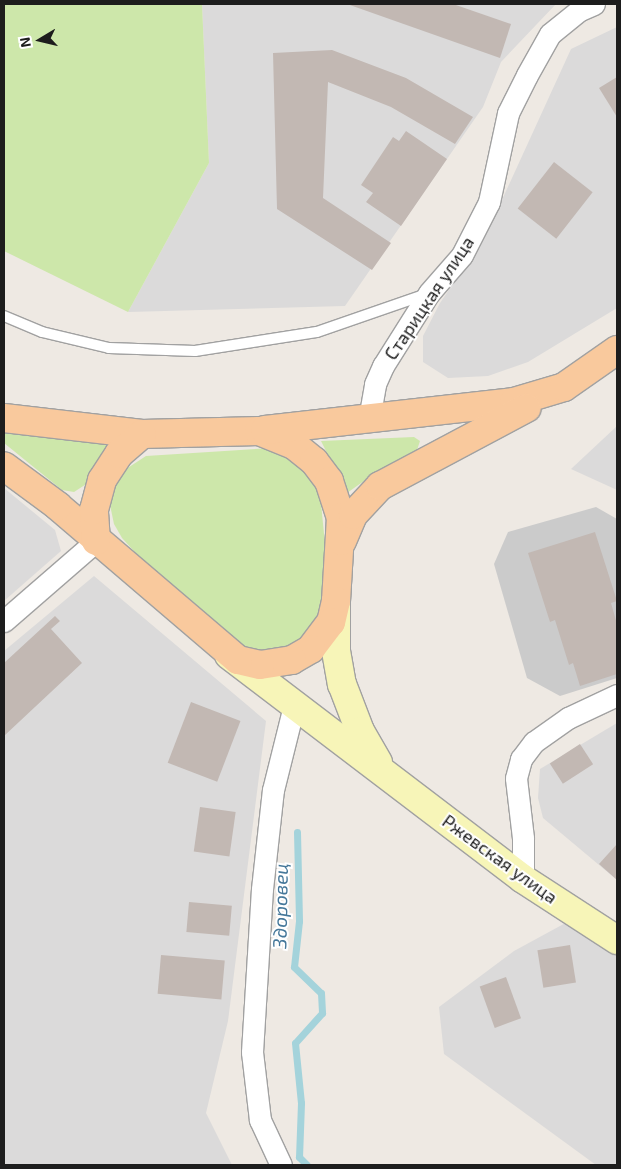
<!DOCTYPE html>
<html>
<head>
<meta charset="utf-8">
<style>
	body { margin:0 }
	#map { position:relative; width:621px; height:1169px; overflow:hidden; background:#eee9e3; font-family:"Exo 2",sans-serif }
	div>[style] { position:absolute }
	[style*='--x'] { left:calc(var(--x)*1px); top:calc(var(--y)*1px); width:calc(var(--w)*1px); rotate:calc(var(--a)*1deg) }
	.residential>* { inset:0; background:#dbdada }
	.religious>* { inset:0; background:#cbcbcb }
	.grass>* { inset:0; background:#cde7aa }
	.stream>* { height:7px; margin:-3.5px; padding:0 3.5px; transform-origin:3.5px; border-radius:3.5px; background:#a4d3db }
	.building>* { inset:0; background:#c2b8b3; transform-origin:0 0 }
	.roads { filter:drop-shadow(1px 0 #a1a1a1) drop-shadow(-1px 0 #a1a1a1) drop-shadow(0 1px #a1a1a1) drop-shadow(0 -1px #a1a1a1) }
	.service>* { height:10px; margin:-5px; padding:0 5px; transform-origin:5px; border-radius:5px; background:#fff }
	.minor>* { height:21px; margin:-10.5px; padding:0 10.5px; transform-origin:10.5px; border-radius:10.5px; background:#fff }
	.secondary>* { height:28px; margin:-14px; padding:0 14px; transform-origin:14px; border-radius:14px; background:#f7f5b8 }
	.primary>* { height:28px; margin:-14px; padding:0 14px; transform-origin:14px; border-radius:14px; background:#f9c99d }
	span { translate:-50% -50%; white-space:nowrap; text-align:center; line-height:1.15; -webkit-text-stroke:4px #fff; paint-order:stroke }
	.street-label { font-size:18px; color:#1d1d1d }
	.water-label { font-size:19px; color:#46789a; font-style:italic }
	.frame { position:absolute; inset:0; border:5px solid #1d1d1d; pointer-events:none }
	.north { position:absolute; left:15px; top:15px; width:50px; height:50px; -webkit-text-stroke:4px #fff; paint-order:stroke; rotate:261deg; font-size:14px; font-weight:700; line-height:20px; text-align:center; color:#1d1d1d }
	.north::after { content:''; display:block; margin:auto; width:18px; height:22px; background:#1d1d1d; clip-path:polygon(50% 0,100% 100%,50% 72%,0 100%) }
</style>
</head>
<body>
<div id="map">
	<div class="residential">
		<i style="clip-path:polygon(202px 4px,556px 4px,501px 62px,483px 107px,345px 306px,128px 312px,209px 163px)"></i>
		<i style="clip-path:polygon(617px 27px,617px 308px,528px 362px,488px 376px,448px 378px,423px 362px,423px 336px,440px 303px,485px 237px,571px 49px)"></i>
		<i style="clip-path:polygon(617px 426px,617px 490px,571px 469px)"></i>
		<i style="clip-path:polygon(4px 488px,55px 530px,61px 551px,4px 601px)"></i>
		<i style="clip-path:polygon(94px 576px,266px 721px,228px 1021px,206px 1113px,232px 1165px,4px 1165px,4px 651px)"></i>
		<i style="clip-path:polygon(617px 723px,617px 880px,543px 818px,538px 798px,540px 769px)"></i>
		<i style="clip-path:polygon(571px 920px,617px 951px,617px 1165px,596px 1165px,444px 1054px,439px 1007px,514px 951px)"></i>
	</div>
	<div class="religious">
		<i style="clip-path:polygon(596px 507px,617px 519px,617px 678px,560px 696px,527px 678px,494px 564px,508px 532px)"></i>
	</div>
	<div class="grass">
		<i style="clip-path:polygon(4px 4px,202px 4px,209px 163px,128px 312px,4px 251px)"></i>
		<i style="clip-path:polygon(4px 432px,105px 443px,109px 450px,94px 479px,74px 492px,62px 490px,4px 443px)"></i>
		<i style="clip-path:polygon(414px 437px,420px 441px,417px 450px,371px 476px,347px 493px,321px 441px)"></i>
		<i style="clip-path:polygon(271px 448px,284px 451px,311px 474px,320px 493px,325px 544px,324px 601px,317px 623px,304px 642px,273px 653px,244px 646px,143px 561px,122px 538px,114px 524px,110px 505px,111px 493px,123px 471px,146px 456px)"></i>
	</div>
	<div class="stream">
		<i style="--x:297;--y:832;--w:89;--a:88.7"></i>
		<i style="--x:299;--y:921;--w:46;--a:96.2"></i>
		<i style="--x:294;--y:967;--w:37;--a:44"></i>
		<i style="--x:321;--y:993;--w:20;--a:87"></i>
		<i style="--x:322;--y:1013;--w:40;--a:132"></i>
		<i style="--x:295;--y:1043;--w:60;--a:84.3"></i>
		<i style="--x:301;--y:1103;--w:54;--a:92.1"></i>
		<i style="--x:299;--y:1157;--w:11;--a:45"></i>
	</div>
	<div class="building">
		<i style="clip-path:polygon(347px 4px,453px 4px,511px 24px,500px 58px)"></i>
		<i style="clip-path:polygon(332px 50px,406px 78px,473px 117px,455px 144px,391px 107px,328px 82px,323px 198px,391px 243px,372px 270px,277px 209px,273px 53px)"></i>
		<i style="clip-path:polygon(617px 77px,617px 117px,599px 88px)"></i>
		<i style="clip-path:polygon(406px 131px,447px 159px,401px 226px,366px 202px,373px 193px,361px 185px,393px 137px,399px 141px)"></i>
		<i style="left:554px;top:162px;width:49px;height:59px;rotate:38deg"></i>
		<i style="clip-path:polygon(595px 532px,617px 601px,611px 603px,617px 624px,617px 674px,580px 686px,573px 663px,569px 665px,555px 620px,550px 622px,528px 553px)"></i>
		<i style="clip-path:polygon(55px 616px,60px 621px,51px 629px,82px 663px,4px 736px,4px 663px)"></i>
		<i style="left:191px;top:702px;width:53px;height:65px;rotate:21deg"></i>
		<i style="left:580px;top:744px;width:24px;height:36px;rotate:57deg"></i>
		<i style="left:200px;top:807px;width:36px;height:45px;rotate:8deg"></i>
		<i style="clip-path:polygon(617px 844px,617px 880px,599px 864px)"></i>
		<i style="left:189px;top:902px;width:43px;height:30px;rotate:5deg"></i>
		<i style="left:570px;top:945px;width:38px;height:33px;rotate:81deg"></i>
		<i style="left:161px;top:955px;width:64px;height:39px;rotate:5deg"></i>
		<i style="left:506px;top:977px;width:44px;height:28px;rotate:70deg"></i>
	</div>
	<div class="roads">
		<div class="service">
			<i style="--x:4;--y:316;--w:41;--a:22.8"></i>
			<i style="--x:42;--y:332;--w:69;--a:13.4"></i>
			<i style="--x:109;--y:348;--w:86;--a:2"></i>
			<i style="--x:195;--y:351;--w:123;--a:-8.9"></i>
			<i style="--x:317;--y:332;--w:113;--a:-19.1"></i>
		</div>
		<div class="minor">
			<i style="--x:369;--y:419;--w:36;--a:-80"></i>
			<i style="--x:375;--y:384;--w:20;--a:-66"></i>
			<i style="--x:383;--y:366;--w:86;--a:-57.8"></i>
			<i style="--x:429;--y:293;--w:50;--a:-49"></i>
			<i style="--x:462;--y:255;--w:59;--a:-63"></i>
			<i style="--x:489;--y:202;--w:91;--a:-77.9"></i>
			<i style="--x:508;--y:113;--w:42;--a:-63.4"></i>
			<i style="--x:527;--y:75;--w:47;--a:-60.7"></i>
			<i style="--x:550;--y:34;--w:38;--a:-39"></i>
			<i style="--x:580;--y:10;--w:15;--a:-23"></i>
			<i style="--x:4;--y:621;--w:122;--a:-41"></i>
			<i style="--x:523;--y:879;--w:41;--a:-90"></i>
			<i style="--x:523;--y:838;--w:60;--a:-96.7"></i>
			<i style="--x:516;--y:778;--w:20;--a:-75"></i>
			<i style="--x:521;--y:759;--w:21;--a:-53"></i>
			<i style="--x:534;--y:742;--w:42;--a:-35.2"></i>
			<i style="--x:568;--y:718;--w:54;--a:-25.1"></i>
			<i style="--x:281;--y:1165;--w:50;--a:-115"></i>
			<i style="--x:260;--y:1120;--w:68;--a:-96.7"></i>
			<i style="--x:252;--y:1052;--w:163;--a:-86.5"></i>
			<i style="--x:262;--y:889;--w:100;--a:-83.7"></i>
			<i style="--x:273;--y:790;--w:87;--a:-76"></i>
		</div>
		<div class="secondary">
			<i style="--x:336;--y:601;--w:50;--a:90"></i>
			<i style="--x:336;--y:651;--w:34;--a:80"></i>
			<i style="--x:342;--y:684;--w:50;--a:69"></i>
			<i style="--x:360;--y:731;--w:36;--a:60"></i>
			<i style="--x:229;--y:655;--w:370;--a:37.3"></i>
			<i style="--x:523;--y:879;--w:112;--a:33"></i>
		</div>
		<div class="primary">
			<i style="--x:4;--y:418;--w:139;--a:6.6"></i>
			<i style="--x:142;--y:434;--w:117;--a:-1.5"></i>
			<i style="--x:259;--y:431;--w:38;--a:22"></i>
			<i style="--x:294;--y:445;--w:26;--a:39"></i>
			<i style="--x:314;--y:461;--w:25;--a:53"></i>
			<i style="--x:329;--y:481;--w:38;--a:72"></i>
			<i style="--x:341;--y:517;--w:84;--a:93.4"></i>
			<i style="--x:336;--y:601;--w:22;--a:103"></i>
			<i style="--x:331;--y:622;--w:34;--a:127"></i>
			<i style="--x:311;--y:649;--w:22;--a:150"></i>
			<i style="--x:292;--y:660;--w:32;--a:171"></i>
			<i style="--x:260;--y:665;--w:23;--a:-167"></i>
			<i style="--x:238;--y:660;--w:237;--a:-139.5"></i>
			<i style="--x:58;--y:506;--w:67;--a:-143.5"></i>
			<i style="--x:265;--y:430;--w:251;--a:-6.4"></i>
			<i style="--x:514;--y:402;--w:52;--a:-16.7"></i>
			<i style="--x:564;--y:387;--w:65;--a:-34.9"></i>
			<i style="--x:96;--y:541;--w:31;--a:-94"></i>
			<i style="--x:94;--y:510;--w:31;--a:-75"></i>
			<i style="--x:102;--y:480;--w:31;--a:-57"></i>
			<i style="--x:119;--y:454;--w:30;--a:-41"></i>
			<i style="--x:342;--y:541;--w:28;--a:-67"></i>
			<i style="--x:353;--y:515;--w:40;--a:-47"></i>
			<i style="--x:380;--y:486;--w:166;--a:-28"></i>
		</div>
	</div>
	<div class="street-label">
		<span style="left:429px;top:298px;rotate:-56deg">Старицкая улица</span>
		<span style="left:500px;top:859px;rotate:36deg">Ржевская улица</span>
	</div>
	<div class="water-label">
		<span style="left:280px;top:906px;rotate:-89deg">Здоровец</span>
	</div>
	<div class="frame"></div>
	<div class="north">N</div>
</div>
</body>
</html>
